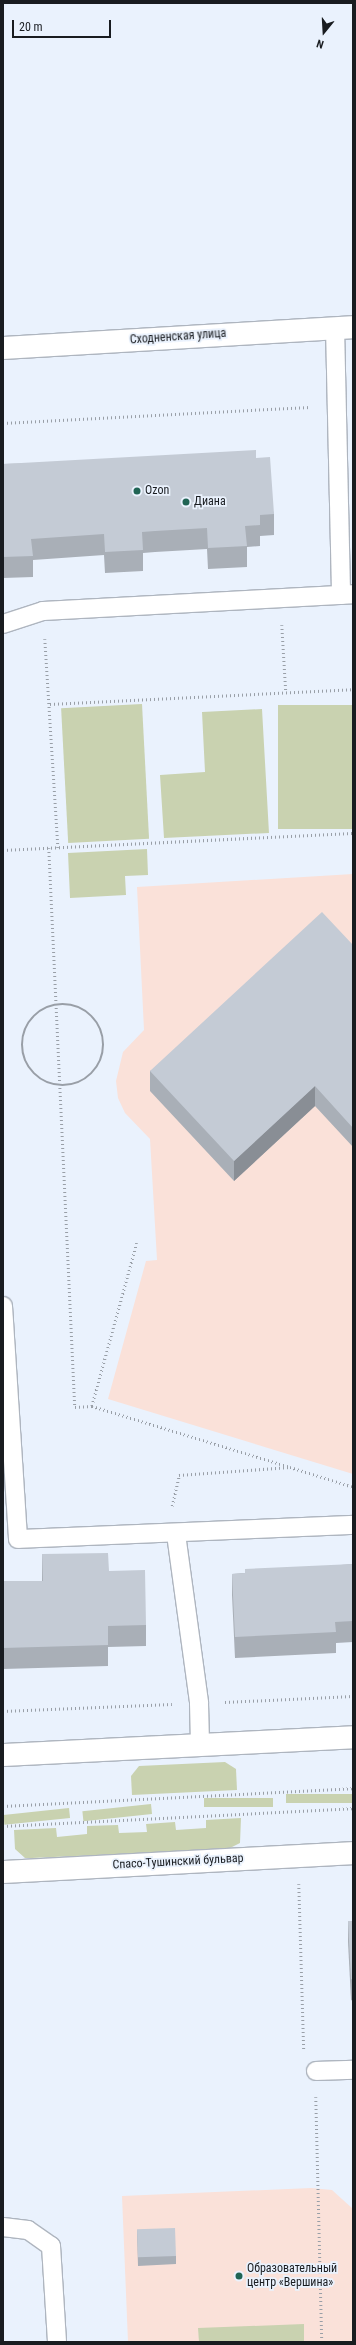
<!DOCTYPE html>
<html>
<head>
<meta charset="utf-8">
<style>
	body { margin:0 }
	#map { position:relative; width:356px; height:2345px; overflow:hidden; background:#eaf2fd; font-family:"Roboto Condensed",sans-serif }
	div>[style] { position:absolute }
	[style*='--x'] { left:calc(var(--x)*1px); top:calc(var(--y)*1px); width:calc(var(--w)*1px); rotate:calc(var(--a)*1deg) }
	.education>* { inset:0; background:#fae1d9 }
	.green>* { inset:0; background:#c9d2b0; transform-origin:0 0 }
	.path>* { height:2.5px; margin-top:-1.25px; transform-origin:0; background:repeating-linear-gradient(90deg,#999fa7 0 1px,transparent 0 4px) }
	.path>.ring { margin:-1.25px; padding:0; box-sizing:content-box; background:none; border:2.5px solid #999fa7; border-radius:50% }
	.roads { filter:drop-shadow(1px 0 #aeb5bf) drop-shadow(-1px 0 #aeb5bf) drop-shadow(0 1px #aeb5bf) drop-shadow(0 -1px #aeb5bf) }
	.service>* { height:18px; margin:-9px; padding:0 9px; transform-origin:9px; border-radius:9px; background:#fff }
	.minor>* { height:22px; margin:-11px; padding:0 11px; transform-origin:11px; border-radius:11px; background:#fff }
	.wall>* { inset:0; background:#a9afb7 }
	.shaded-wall>* { inset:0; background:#898e95 }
	.building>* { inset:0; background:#c4cbd5; transform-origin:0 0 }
	.dots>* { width:11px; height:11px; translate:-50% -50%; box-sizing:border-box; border:2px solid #eaf2fd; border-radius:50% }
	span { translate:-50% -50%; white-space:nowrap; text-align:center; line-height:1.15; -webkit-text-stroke:3.5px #eaf2fd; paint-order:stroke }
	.street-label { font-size:12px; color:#191c20 }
	.poi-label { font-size:12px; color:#191c20 }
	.left { translate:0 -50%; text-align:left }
	.frame { position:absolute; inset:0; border:4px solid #191c20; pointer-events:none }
	.north { position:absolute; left:304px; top:12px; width:40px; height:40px; -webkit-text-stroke:3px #eaf2fd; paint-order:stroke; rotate:198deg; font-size:11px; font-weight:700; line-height:16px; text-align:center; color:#191c20 }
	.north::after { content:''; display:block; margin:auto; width:14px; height:18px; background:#191c20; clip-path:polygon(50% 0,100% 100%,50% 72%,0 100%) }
	.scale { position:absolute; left:12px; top:20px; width:99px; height:18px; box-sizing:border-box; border:2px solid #191c20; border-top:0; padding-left:5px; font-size:12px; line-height:14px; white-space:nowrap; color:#191c20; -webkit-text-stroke:3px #eaf2fd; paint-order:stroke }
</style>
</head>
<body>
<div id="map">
	<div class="education">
		<i style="clip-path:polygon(353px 874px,353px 1474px,108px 1399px,146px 1261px,157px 1260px,150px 1139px,125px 1113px,118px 1098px,116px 1081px,123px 1052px,144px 1030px,137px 887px)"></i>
		<i style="clip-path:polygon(311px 2188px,332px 2190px,353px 2209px,353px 2342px,128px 2342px,122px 2196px)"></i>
	</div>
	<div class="green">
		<i style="left:142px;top:704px;width:135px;height:81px;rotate:87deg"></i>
		<i style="left:353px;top:705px;width:124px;height:75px;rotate:90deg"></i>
		<i style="clip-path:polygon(262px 709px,269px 833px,164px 838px,160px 775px,205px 772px,202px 712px)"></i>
		<i style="clip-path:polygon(147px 849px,148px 875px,125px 876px,126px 895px,70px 898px,68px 853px)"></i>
		<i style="clip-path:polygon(225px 1762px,236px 1769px,237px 1790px,132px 1795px,131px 1776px,139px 1766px)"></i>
		<i style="left:353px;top:1794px;width:9px;height:67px;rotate:90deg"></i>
		<i style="left:273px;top:1798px;width:9px;height:69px;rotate:90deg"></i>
		<i style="left:151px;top:1804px;width:10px;height:69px;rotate:84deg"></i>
		<i style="left:69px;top:1808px;width:10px;height:66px;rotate:84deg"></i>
		<i style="clip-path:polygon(241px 1818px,240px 1843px,228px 1849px,32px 1858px,25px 1858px,15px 1849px,14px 1830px,56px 1828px,57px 1837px,87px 1834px,87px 1826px,118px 1825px,119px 1833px,147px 1832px,146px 1824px,175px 1822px,176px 1830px,206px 1828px,206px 1820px)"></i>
		<i style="clip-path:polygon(304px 2324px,304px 2342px,199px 2342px,198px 2328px)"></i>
	</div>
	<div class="path">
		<i style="--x:3;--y:423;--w:308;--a:-3"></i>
		<i style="--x:282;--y:625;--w:67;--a:86.6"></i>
		<i style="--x:45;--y:639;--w:209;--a:86.4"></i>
		<i style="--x:50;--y:704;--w:303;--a:-2.8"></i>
		<i style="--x:49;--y:848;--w:560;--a:87.34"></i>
		<i style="--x:75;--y:1407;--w:17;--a:-3"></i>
		<i style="--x:3;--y:850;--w:350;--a:-2.8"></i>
		<i class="ring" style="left:22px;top:1004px;width:79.5px;height:79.5px"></i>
		<i style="--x:137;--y:1243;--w:169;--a:105.4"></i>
		<i style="--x:92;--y:1406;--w:207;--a:17.1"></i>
		<i style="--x:172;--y:1506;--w:32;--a:-77"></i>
		<i style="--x:179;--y:1475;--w:111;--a:-4.1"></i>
		<i style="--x:290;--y:1467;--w:66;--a:17.6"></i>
		<i style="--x:225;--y:1702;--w:128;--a:-2.7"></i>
		<i style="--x:3;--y:1711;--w:169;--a:-2.4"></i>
		<i style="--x:3;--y:1806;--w:350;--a:-2.9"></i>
		<i style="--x:3;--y:1826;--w:350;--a:-2.9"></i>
		<i style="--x:299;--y:1884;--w:165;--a:88.3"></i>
		<i style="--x:316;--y:2097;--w:245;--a:88.6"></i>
	</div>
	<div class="roads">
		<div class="service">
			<i style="--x:335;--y:327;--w:268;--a:88.7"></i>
			<i style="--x:3;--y:624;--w:42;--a:-18"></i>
			<i style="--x:43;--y:611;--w:310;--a:-3.1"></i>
			<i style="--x:3;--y:1306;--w:233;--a:86.3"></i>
			<i style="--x:18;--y:1539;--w:335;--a:-2.4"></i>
			<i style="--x:176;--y:1534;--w:171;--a:82.2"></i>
			<i style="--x:199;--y:1703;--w:41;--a:88.6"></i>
			<i style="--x:316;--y:2071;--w:37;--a:-2"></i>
			<i style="--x:3;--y:2227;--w:25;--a:7"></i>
			<i style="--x:28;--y:2230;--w:28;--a:35"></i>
			<i style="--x:51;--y:2246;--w:96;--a:86.4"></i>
		</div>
		<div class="minor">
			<i style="--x:3;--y:348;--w:351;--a:-3.4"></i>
			<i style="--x:3;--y:1755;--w:350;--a:-2.9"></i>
			<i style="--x:3;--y:1872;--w:351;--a:-3.1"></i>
		</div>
	</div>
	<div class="wall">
		<i style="clip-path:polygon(256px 458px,274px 514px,274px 535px,260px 536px,260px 546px,247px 547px,247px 567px,208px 569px,207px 549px,155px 552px,143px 553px,143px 571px,105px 573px,104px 555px,33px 560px,33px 577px,3px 578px,3px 464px)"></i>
		<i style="clip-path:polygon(353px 945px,353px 1147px,315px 1106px,234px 1181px,150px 1091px,150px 1071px)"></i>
		<i style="clip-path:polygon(42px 1554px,109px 1571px,146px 1625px,146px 1646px,108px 1647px,108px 1666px,3px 1669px,3px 1581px,42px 1581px)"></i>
		<i style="clip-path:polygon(353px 1564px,353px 1642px,336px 1643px,336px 1653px,235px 1658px,232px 1595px,232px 1574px,245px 1573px)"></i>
		<i style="clip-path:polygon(348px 1921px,353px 1921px,353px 2001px,351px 2000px,348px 1942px)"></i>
		<i style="clip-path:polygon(137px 2230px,176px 2256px,176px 2264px,138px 2266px)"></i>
	</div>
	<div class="shaded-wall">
		<i style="clip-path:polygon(315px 1086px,315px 1106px,234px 1181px,234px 1161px)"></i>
	</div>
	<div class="building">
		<i style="clip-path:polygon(256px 450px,256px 458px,270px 457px,274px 514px,260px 515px,260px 525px,245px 526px,247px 546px,208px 548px,207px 528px,155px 531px,142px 532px,143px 550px,105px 552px,104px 534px,31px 539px,33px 556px,3px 557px,3px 464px)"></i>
		<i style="clip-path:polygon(322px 912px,353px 945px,353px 1128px,315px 1086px,234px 1161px,150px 1071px)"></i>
		<i style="clip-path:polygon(108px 1553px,109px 1571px,145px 1570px,146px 1625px,108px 1626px,108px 1645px,3px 1648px,3px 1581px,43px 1581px,42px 1554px)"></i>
		<i style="clip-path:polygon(353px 1564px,353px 1621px,335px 1622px,336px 1632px,235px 1637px,232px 1574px,245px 1573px,245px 1569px)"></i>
		<i style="clip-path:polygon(348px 1921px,353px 1921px,353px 1980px,351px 1979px)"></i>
		<i style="left:175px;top:2228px;width:28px;height:38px;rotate:88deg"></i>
	</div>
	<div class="dots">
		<i style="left:137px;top:491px;background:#206454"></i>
		<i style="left:186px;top:502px;background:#206454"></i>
		<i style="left:239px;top:2276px;background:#206454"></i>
	</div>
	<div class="street-label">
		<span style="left:178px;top:337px;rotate:-4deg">Сходненская улица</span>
		<span style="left:178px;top:1862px;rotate:-3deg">Спасо-Тушинский бульвар</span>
	</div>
	<div class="poi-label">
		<span class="left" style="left:145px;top:491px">Ozon</span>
		<span class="left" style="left:194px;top:502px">Диана</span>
		<span class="left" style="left:247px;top:2276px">Образовательный<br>центр «Вершина»</span>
	</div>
	<div class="frame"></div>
	<div class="north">N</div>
	<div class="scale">20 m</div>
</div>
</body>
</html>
